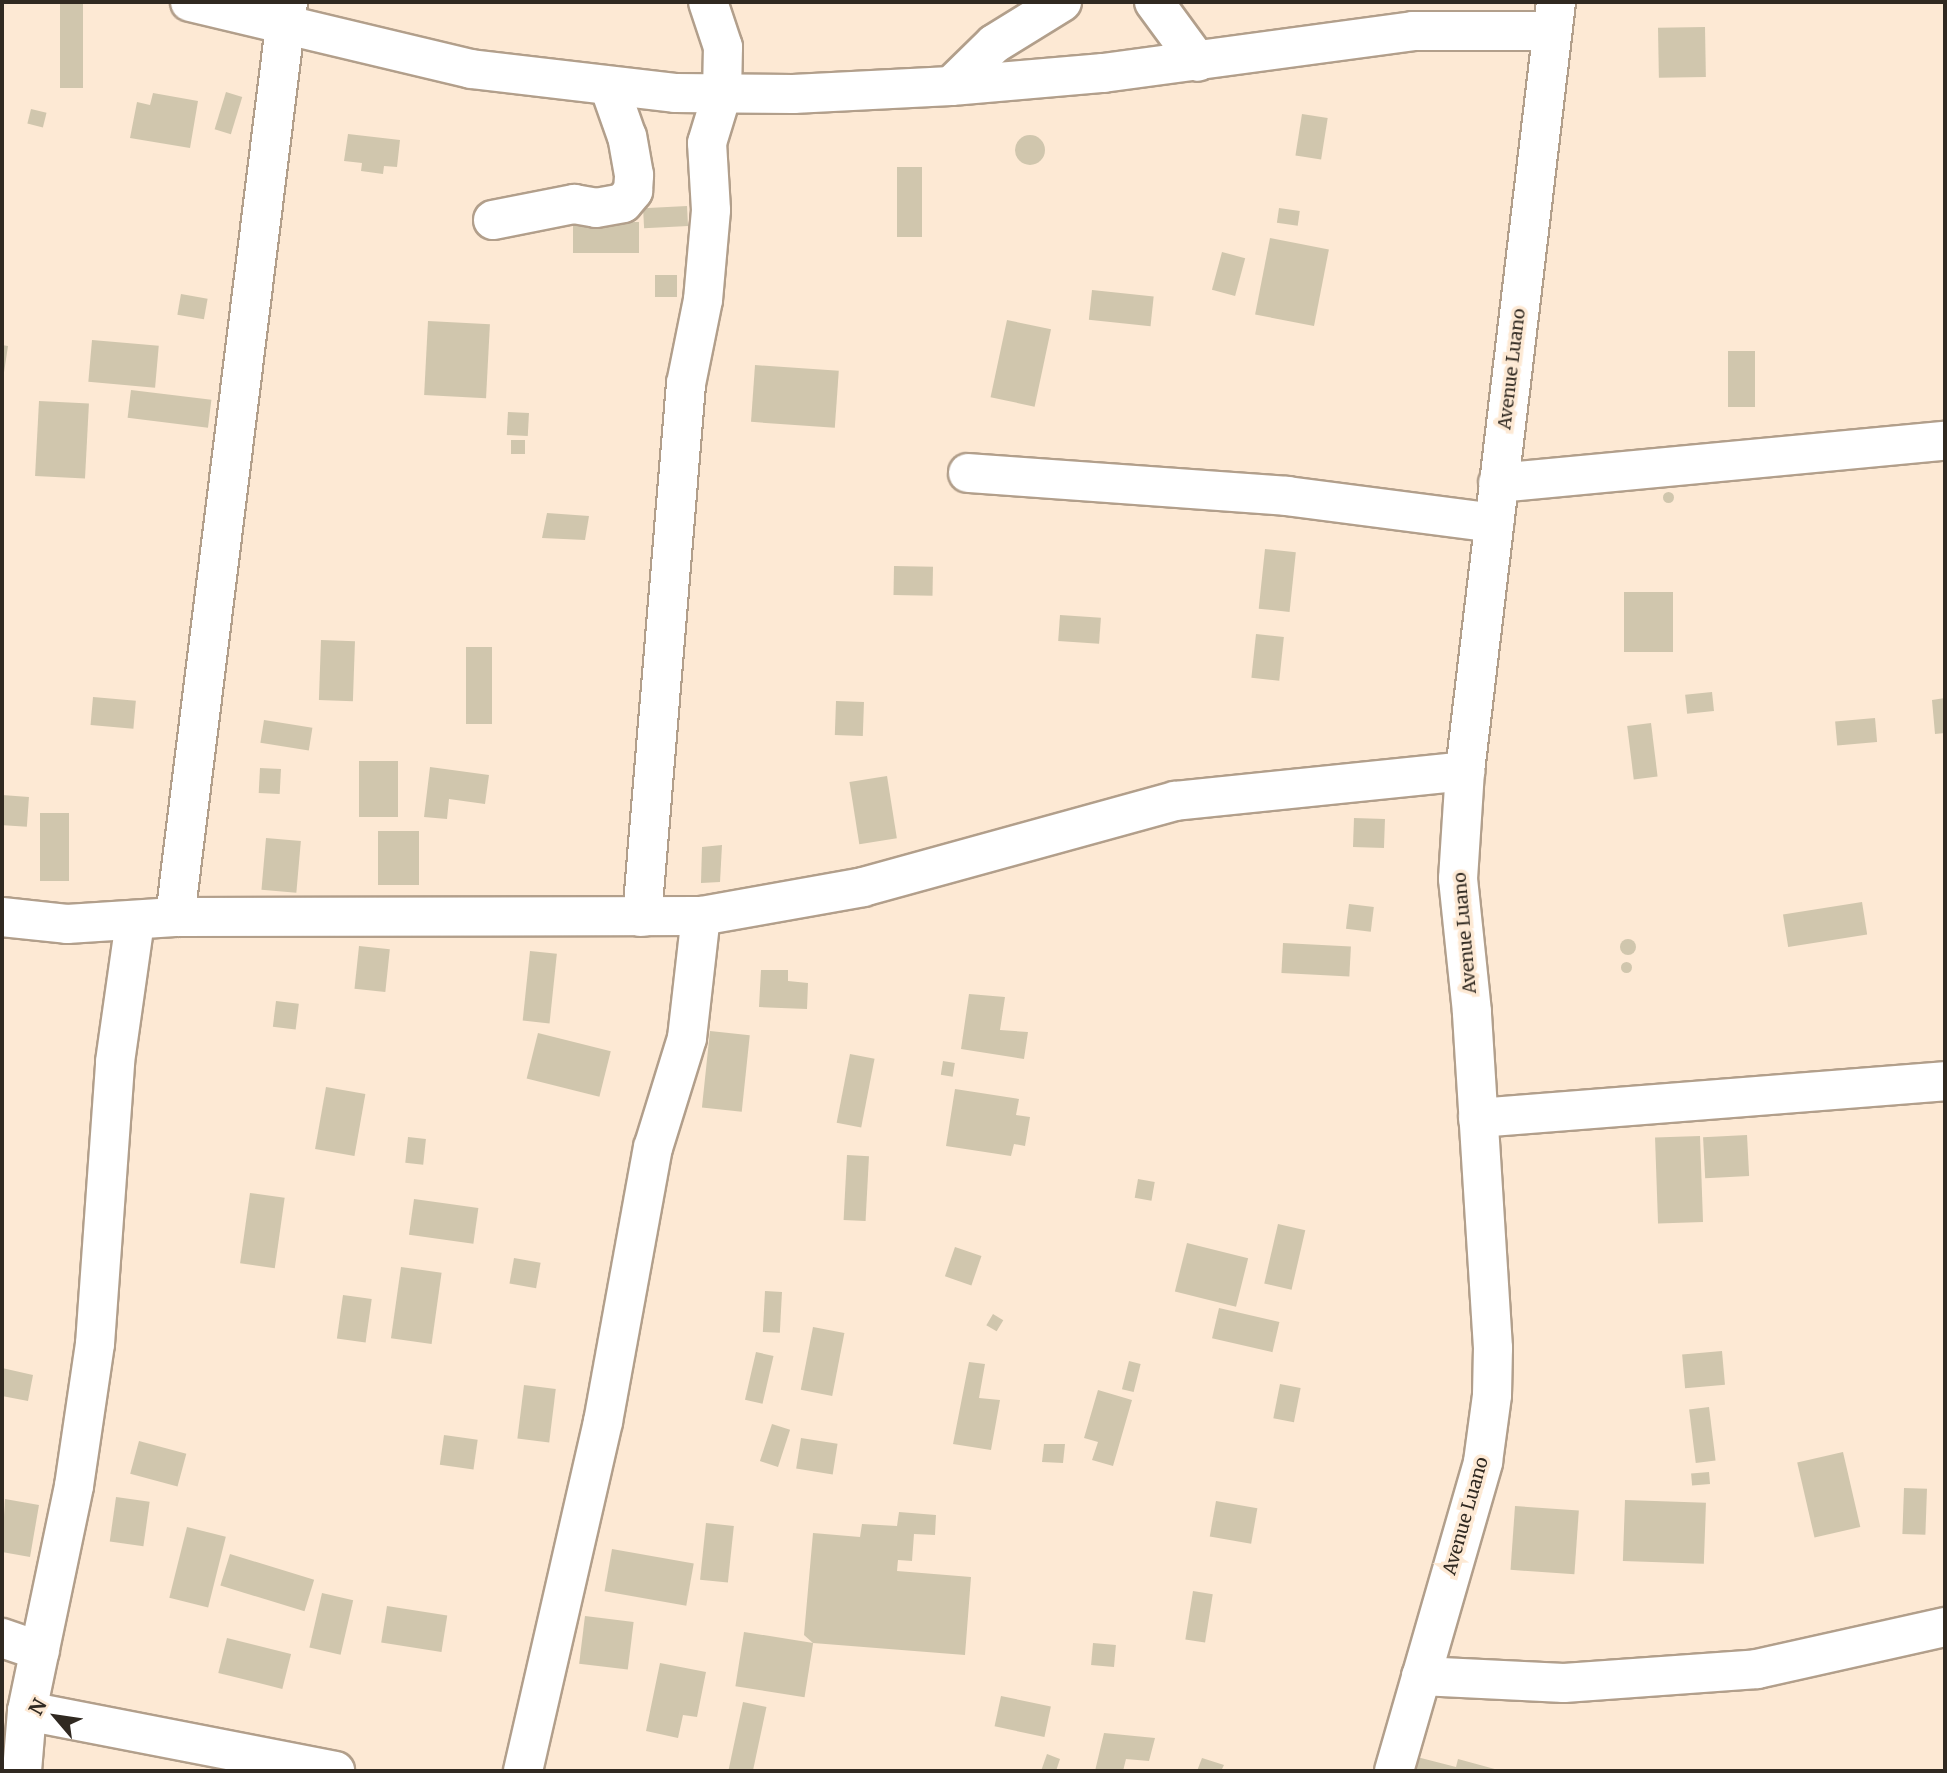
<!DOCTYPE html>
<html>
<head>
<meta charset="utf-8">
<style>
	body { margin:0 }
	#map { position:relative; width:1947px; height:1773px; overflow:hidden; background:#fde9d4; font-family:Merriweather,serif }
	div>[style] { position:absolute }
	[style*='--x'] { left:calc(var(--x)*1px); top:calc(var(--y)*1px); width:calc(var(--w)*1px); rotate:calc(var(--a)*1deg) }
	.building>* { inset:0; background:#d0c6ad; transform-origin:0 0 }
	.round { border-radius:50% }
	.roads { filter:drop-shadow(2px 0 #b29f8b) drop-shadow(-2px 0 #b29f8b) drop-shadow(0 2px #b29f8b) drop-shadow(0 -2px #b29f8b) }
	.street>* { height:38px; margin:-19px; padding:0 19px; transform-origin:19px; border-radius:19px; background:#fff }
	span { translate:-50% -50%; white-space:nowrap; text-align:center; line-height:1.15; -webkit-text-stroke:7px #fde9d4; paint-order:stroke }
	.street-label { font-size:18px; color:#302921 }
	.frame { position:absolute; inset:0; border:4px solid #302921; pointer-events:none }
	.north { position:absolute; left:21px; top:1682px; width:70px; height:70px; -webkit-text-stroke:5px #fde9d4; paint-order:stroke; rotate:299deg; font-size:19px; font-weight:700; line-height:28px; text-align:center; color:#302921 }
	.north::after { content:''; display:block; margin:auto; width:24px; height:32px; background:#302921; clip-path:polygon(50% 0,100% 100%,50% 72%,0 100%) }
</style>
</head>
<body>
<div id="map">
	<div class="building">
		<i style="left:60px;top:2px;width:23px;height:86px"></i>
		<i style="left:1705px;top:27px;width:50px;height:47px;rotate:89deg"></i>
		<i style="left:226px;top:92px;width:17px;height:39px;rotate:17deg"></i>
		<i style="clip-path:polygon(153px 93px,198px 101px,190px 148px,130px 138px,137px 102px,150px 105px)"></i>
		<i style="left:31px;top:109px;width:16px;height:15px;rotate:14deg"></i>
		<i style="left:1302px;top:114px;width:26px;height:42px;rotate:9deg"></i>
		<i style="clip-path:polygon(348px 134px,400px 140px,397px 167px,384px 166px,383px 174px,361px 171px,362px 163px,344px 161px)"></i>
		<i class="round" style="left:1015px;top:135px;width:30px;height:30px"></i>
		<i style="left:897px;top:167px;width:25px;height:70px"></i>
		<i style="left:687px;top:206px;width:20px;height:44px;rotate:87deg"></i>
		<i style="left:1279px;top:208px;width:21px;height:15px;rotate:8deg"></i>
		<i style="left:573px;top:222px;width:66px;height:31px"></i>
		<i style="left:1270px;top:238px;width:60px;height:78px;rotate:11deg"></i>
		<i style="left:1222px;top:252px;width:24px;height:39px;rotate:15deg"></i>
		<i style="left:655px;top:275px;width:22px;height:22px"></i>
		<i style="left:1092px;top:290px;width:62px;height:30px;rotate:6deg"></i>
		<i style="left:181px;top:294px;width:27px;height:21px;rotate:10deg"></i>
		<i style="left:1007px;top:320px;width:45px;height:79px;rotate:12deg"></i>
		<i style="left:428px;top:321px;width:62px;height:74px;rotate:3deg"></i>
		<i style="left:92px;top:340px;width:67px;height:42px;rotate:5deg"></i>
		<i style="clip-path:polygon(2px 345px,8px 346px,3px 379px,2px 379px)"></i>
		<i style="left:1728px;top:351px;width:27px;height:56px"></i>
		<i style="left:755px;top:365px;width:84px;height:57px;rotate:4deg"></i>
		<i style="left:131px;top:390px;width:81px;height:28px;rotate:7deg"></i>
		<i style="left:39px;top:401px;width:50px;height:75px;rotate:3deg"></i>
		<i style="left:508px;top:412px;width:21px;height:23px;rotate:3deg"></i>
		<i style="left:511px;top:440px;width:14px;height:14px"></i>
		<i class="round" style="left:1662.5px;top:491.5px;width:11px;height:11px"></i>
		<i style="clip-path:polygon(547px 513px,589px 516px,585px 540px,542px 538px)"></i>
		<i style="left:1265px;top:549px;width:31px;height:60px;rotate:6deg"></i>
		<i style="left:894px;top:566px;width:39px;height:29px;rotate:1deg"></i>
		<i style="left:1673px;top:592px;width:60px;height:49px;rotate:90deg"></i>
		<i style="left:1060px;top:615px;width:41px;height:26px;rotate:4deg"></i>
		<i style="left:1256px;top:634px;width:28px;height:44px;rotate:6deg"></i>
		<i style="left:321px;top:640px;width:34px;height:60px;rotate:2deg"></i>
		<i style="left:466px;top:647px;width:26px;height:77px"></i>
		<i style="left:1712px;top:692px;width:19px;height:27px;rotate:84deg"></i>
		<i style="left:93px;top:697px;width:43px;height:28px;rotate:5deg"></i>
		<i style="clip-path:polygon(1945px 698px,1945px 733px,1935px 734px,1932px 700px)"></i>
		<i style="left:836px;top:701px;width:28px;height:34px;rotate:2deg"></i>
		<i style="left:1875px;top:718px;width:24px;height:40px;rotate:85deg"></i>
		<i style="left:264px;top:720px;width:49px;height:23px;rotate:9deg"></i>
		<i style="left:1651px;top:723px;width:54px;height:24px;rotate:83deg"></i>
		<i style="left:359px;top:761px;width:39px;height:56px"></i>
		<i style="clip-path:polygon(430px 767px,489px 775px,485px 804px,449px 799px,447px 819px,424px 817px)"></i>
		<i style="left:260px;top:768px;width:21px;height:25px;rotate:3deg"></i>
		<i style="left:887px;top:776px;width:63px;height:38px;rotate:81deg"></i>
		<i style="left:2px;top:795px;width:27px;height:30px;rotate:4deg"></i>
		<i style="left:40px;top:813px;width:29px;height:68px"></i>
		<i style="left:1354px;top:818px;width:31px;height:29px;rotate:2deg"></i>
		<i style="left:378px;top:831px;width:41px;height:54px"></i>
		<i style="left:266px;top:838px;width:35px;height:52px;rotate:5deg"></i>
		<i style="clip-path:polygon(722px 845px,720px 882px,701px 883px,702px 847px)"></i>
		<i style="left:1862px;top:902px;width:33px;height:80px;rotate:81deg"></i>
		<i style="left:1349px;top:904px;width:25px;height:25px;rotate:7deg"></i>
		<i class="round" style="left:1620px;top:939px;width:16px;height:16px"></i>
		<i style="left:1283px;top:943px;width:68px;height:30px;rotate:3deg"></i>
		<i style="left:359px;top:946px;width:31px;height:43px;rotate:6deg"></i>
		<i style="left:530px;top:951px;width:27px;height:70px;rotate:6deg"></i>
		<i class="round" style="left:1620.5px;top:961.5px;width:11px;height:11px"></i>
		<i style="clip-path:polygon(761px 970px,788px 970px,788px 981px,808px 983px,807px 1009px,759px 1007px)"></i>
		<i style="clip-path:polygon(969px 994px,1005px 997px,1000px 1030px,1028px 1032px,1024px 1059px,961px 1049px)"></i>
		<i style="left:276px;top:1001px;width:23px;height:26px;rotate:7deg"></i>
		<i style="left:710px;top:1031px;width:40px;height:77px;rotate:6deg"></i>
		<i style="left:538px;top:1033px;width:75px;height:47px;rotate:14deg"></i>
		<i style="left:850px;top:1054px;width:25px;height:70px;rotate:11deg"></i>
		<i style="left:943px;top:1061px;width:12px;height:14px;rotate:9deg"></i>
		<i style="left:326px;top:1087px;width:40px;height:63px;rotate:10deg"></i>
		<i style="clip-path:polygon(955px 1089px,1019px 1099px,1016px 1115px,1030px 1117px,1025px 1146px,1014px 1144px,1011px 1156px,946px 1146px)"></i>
		<i style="left:1747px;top:1135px;width:41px;height:44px;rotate:87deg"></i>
		<i style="left:1700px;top:1136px;width:86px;height:45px;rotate:88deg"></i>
		<i style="left:408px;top:1137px;width:18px;height:26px;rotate:6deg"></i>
		<i style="left:847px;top:1155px;width:22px;height:65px;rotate:3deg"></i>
		<i style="left:1138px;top:1179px;width:17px;height:19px;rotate:10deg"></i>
		<i style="left:250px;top:1193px;width:35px;height:71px;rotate:8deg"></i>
		<i style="left:414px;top:1199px;width:65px;height:36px;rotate:8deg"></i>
		<i style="left:1278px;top:1224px;width:28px;height:61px;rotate:13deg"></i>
		<i style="left:1187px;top:1243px;width:63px;height:50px;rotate:14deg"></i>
		<i style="left:955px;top:1247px;width:28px;height:31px;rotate:19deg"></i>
		<i style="left:514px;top:1258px;width:27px;height:26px;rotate:10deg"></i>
		<i style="left:401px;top:1267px;width:41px;height:72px;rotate:8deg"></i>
		<i style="left:765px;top:1291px;width:17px;height:41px;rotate:3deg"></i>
		<i style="left:343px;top:1295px;width:29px;height:44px;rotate:8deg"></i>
		<i style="left:1219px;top:1308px;width:62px;height:31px;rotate:13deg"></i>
		<i style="left:993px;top:1314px;width:12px;height:13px;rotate:31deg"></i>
		<i style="left:813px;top:1327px;width:32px;height:64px;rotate:11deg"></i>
		<i style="left:1722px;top:1351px;width:34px;height:40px;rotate:85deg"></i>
		<i style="left:756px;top:1352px;width:18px;height:49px;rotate:13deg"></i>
		<i style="left:1129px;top:1361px;width:12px;height:29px;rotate:14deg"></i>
		<i style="clip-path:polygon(969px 1362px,985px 1364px,979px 1398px,1000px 1400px,991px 1450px,953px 1444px)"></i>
		<i style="clip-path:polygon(2px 1368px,33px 1375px,28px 1401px,2px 1396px)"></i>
		<i style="left:1280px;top:1384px;width:21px;height:35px;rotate:11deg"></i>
		<i style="left:524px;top:1385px;width:32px;height:54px;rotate:7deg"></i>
		<i style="clip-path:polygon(1098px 1390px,1132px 1400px,1113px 1466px,1092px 1460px,1098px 1442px,1084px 1438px)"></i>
		<i style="left:1709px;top:1407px;width:54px;height:20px;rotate:83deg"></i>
		<i style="left:772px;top:1424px;width:19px;height:39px;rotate:18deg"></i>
		<i style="left:444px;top:1435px;width:34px;height:30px;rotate:8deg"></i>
		<i style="left:801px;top:1438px;width:37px;height:31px;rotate:9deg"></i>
		<i style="left:139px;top:1441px;width:49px;height:34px;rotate:15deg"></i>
		<i style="clip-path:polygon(1044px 1444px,1065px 1444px,1063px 1463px,1042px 1462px)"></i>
		<i style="left:1843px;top:1452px;width:77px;height:47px;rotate:77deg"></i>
		<i style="left:1709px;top:1472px;width:12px;height:18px;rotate:85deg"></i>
		<i style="left:1904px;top:1488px;width:23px;height:46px;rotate:2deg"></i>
		<i style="left:116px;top:1497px;width:34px;height:45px;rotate:8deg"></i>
		<i style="clip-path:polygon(5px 1499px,39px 1505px,30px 1557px,2px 1552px)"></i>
		<i style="left:1625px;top:1500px;width:81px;height:61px;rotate:2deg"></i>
		<i style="left:1216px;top:1501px;width:42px;height:36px;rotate:10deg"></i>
		<i style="left:1515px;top:1506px;width:64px;height:64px;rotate:4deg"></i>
		<i style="clip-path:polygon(899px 1512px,936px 1515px,935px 1535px,914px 1534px,912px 1561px,898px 1560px,897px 1571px,971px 1577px,965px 1655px,813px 1643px,804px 1635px,813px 1533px,860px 1537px,862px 1524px,897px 1526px)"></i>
		<i style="left:706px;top:1523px;width:28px;height:57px;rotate:6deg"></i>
		<i style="left:187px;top:1527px;width:40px;height:73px;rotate:14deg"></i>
		<i style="left:612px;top:1549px;width:83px;height:43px;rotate:10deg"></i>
		<i style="left:230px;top:1554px;width:88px;height:33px;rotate:17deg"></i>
		<i style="left:1193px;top:1591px;width:20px;height:49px;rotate:9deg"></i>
		<i style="left:322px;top:1593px;width:32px;height:56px;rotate:13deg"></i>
		<i style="left:387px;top:1606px;width:61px;height:37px;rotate:9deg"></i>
		<i style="left:585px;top:1616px;width:49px;height:48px;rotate:7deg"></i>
		<i style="left:744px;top:1632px;width:70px;height:55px;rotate:9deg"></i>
		<i style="left:227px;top:1638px;width:66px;height:36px;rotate:14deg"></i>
		<i style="left:1093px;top:1643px;width:23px;height:22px;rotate:5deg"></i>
		<i style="clip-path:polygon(660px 1663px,706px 1672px,697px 1717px,683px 1715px,678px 1738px,646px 1731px)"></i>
		<i style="left:1001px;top:1696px;width:51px;height:31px;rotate:12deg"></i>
		<i style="left:743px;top:1702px;width:24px;height:70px;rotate:12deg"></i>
		<i style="clip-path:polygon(1104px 1733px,1155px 1738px,1149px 1761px,1126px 1759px,1123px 1771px,1095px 1771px)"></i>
		<i style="clip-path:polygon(1047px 1754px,1060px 1759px,1056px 1771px,1041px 1771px)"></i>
		<i style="clip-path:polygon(1417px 1757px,1456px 1767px,1458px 1759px,1502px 1771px,1413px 1771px)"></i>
		<i style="clip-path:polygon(1202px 1758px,1224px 1765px,1221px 1771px,1197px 1771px)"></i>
	</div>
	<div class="roads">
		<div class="street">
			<i style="--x:190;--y:2;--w:289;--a:13.4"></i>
			<i style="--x:471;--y:69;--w:205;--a:6.7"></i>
			<i style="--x:675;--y:93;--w:118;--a:0.5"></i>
			<i style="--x:793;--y:94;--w:158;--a:-2.9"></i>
			<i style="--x:951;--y:86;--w:153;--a:-4.9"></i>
			<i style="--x:1103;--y:73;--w:313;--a:-7.7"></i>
			<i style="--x:1413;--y:31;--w:137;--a:0"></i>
			<i style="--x:1154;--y:2;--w:74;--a:53.7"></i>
			<i style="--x:951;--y:86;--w:60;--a:-44.3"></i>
			<i style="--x:994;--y:44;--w:80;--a:-31.7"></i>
			<i style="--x:493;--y:220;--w:83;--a:-11.2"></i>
			<i style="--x:574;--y:204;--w:22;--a:10"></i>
			<i style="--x:596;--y:208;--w:27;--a:-10"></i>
			<i style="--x:623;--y:203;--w:16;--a:-50"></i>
			<i style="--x:633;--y:191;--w:16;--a:-86"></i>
			<i style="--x:634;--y:175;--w:39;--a:-100"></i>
			<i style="--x:627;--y:137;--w:54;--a:-109.4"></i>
			<i style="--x:968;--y:473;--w:320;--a:4.1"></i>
			<i style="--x:1287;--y:496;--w:209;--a:7.4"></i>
			<i style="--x:1498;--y:483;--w:449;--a:-5.4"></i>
			<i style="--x:2;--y:917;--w:65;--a:6.1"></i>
			<i style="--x:67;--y:924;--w:108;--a:-3.7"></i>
			<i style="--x:175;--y:917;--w:526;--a:-0.11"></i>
			<i style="--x:701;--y:916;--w:165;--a:-10.1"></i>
			<i style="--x:863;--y:887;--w:324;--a:-15.4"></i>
			<i style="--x:1175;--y:801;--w:292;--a:-5.9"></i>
			<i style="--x:175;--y:917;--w:922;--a:-82.96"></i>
			<i style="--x:642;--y:917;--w:535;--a:-85.28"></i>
			<i style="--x:686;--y:384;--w:86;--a:-78.6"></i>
			<i style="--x:703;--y:300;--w:90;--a:-84.9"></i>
			<i style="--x:711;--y:210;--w:67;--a:-93.4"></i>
			<i style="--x:707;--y:143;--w:51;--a:-73"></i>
			<i style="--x:722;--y:94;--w:47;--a:-88.8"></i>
			<i style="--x:723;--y:47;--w:47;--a:-108.4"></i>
			<i style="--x:1478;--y:1118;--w:468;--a:-4.5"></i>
			<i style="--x:2;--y:1638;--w:40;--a:18.9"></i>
			<i style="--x:1421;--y:1676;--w:143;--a:2.8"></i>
			<i style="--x:1564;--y:1683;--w:194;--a:-4.1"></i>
			<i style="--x:1757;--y:1669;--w:193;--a:-12.6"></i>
			<i style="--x:27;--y:1711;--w:314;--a:11"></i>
			<i style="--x:22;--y:1771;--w:60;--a:-85.2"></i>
			<i style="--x:27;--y:1711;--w:230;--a:-78.2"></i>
			<i style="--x:74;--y:1486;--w:144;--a:-81.6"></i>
			<i style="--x:95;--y:1344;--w:283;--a:-85.9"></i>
			<i style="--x:115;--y:1062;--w:141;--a:-81.9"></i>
			<i style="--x:523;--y:1771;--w:358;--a:-77.1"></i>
			<i style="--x:603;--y:1422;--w:279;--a:-79.7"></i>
			<i style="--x:653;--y:1148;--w:115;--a:-72.8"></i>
			<i style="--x:687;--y:1038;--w:123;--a:-83.5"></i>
			<i style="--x:1394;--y:1771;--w:322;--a:-73.9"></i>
			<i style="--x:1483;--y:1462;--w:68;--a:-82.3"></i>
			<i style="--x:1492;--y:1395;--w:47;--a:-88.8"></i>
			<i style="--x:1493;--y:1348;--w:337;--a:-93.6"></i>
			<i style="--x:1472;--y:1012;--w:134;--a:-96"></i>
			<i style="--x:1458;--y:879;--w:108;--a:-86.3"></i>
			<i style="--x:1465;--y:771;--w:774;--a:-83.25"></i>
		</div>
	</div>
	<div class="street-label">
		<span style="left:1512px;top:369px;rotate:-83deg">Avenue Luano</span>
		<span style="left:1465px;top:933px;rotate:-95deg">Avenue Luano</span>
		<span style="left:1466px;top:1516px;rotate:-74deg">Avenue Luano</span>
	</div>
	<div class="frame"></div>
	<div class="north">N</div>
</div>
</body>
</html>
